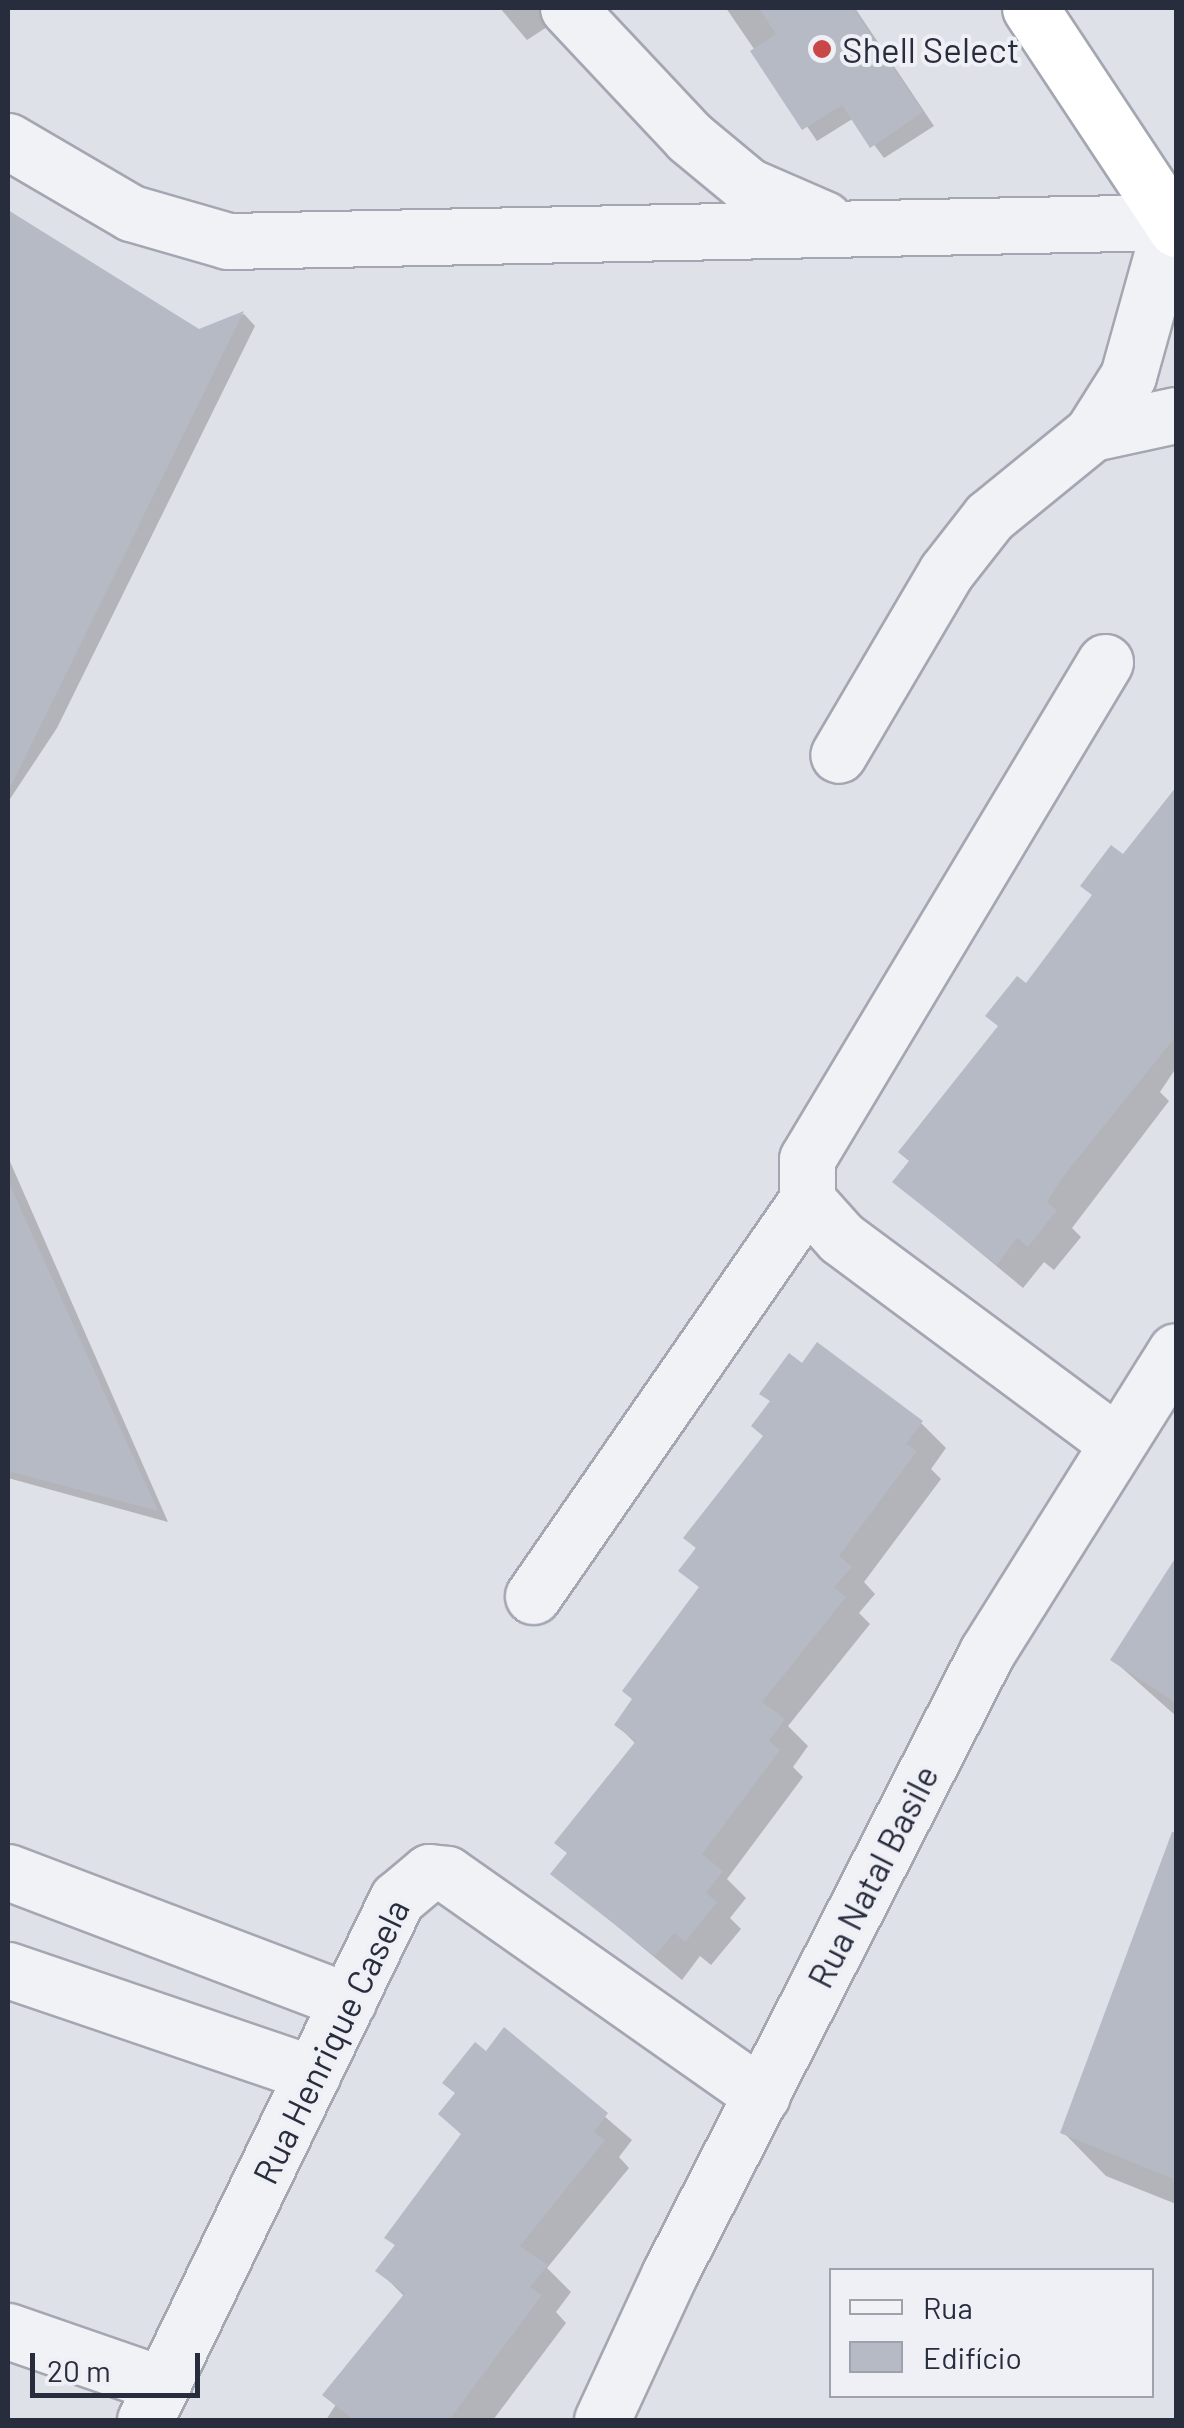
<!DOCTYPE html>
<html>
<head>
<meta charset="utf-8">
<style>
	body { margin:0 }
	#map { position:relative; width:1184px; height:2428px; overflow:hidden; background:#dfe1e8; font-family:Barlow,sans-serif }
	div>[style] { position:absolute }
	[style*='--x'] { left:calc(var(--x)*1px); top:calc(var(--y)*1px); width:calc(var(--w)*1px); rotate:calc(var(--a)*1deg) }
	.shadow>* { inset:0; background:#0003 }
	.building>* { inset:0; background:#b6bac4 }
	.roads { filter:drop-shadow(2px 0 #a4a7b2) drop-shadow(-2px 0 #a4a7b2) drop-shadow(0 2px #a4a7b2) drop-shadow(0 -2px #a4a7b2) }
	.minor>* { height:55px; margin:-27.5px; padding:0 27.5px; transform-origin:27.5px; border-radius:27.5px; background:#f1f2f6 }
	.highway>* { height:55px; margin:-27.5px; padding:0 27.5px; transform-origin:27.5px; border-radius:27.5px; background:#fff }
	.dots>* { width:28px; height:28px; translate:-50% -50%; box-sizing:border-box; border:5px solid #eef0f5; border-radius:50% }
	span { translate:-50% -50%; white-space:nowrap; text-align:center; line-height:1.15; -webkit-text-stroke:8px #eef0f5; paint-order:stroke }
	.poi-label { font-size:35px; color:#282d3e }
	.left { translate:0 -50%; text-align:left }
	.street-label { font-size:35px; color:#282d3e }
	.frame { position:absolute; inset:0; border:10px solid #282d3e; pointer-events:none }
	.legend { position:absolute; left:829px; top:2268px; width:325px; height:130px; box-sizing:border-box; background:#eef0f5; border:2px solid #9fa2ac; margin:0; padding:12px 18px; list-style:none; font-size:30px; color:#282d3e }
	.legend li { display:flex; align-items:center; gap:20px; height:50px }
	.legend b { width:50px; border:2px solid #9fa2ac }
	.scale { position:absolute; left:30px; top:2353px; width:170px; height:45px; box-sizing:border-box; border:5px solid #282d3e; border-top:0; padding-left:12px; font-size:30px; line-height:35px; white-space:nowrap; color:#282d3e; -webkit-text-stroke:8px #eef0f5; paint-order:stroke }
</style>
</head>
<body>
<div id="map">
	<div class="shadow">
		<i style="clip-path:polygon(500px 8px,556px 8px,550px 25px,527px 40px)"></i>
		<i style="clip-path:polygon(726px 8px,855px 8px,934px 126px,884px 158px,854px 118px,817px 141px)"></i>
		<i style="clip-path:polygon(8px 213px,199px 331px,244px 314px,255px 326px,57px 728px,8px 802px)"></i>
		<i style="clip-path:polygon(1176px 790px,1176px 1068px,1160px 1092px,1169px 1101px,1072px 1228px,1081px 1237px,1054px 1270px,1044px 1262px,1023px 1288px,895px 1182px,1027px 987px)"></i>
		<i style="clip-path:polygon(8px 1157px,168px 1522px,8px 1478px)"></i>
		<i style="clip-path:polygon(802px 1367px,921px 1423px,946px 1448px,931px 1469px,941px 1479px,864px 1582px,875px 1594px,859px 1613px,870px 1624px,788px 1726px,808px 1746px,793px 1767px,803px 1777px,727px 1879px,746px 1898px,730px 1918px,741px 1929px,711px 1965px,700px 1956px,682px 1980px,554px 1874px,637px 1745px,617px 1725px,701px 1589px,682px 1570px,765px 1437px,772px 1403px,762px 1393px)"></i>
		<i style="clip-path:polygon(1176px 1561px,1176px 1716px,1113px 1660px)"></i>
		<i style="clip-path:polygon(1176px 1826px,1176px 2204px,1106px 2176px,1063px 2132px)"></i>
		<i style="clip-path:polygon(505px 2031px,632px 2140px,619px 2157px,629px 2168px,547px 2268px,571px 2292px,556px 2312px,566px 2323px,493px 2420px,326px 2420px,405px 2297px,379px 2271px,397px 2247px,387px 2237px,463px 2136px,441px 2114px)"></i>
	</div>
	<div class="building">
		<i style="clip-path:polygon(759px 8px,853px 8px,923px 112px,870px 148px,842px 105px,802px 130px,750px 51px,776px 34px)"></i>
		<i style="clip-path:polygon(8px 210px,199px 329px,244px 311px,8px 792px)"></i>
		<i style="clip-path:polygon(1176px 787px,1176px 1036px,1062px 1178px,1047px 1202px,1057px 1210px,1028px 1247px,1017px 1238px,997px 1265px,892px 1182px,909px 1161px,898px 1152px,998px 1026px,985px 1016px,1017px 976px,1026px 983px,1092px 895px,1080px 886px,1111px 845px,1123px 854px)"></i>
		<i style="clip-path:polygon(8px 1181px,158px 1511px,8px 1471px)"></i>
		<i style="clip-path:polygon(817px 1342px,923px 1421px,906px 1444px,917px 1451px,839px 1556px,852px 1567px,834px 1587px,846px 1597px,762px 1702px,785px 1719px,769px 1741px,780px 1750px,702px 1854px,723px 1871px,706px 1893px,717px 1902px,685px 1942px,674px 1933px,655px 1956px,550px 1874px,567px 1853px,554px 1843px,636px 1741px,614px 1725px,632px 1699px,622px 1691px,699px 1587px,678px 1571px,696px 1548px,683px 1538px,763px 1436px,751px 1426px,770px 1401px,759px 1394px,789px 1353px,802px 1363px)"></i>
		<i style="clip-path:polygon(1176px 1557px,1176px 1703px,1110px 1660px)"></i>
		<i style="clip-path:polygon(1172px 1832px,1176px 1833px,1176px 2180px,1060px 2133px)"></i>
		<i style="clip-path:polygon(504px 2027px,608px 2113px,594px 2132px,605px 2140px,520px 2246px,548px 2265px,530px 2287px,542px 2295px,449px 2420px,354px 2420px,322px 2395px,405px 2293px,375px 2271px,395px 2245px,384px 2238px,461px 2134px,438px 2114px,455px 2093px,442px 2083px,475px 2042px,486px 2051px)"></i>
	</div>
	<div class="roads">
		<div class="minor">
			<i style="--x:568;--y:8;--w:177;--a:46.8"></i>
			<i style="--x:689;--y:137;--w:77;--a:39.7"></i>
			<i style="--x:748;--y:186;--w:83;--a:23.5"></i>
			<i style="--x:8;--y:141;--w:143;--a:30.3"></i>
			<i style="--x:131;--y:213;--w:101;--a:16.1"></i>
			<i style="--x:228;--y:241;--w:943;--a:-1.15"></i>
			<i style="--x:1171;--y:222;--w:160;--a:105.6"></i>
			<i style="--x:1128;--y:376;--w:67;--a:122.3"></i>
			<i style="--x:1092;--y:433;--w:133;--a:140.8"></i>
			<i style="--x:989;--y:517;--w:70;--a:128"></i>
			<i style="--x:946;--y:572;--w:212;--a:120.5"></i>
			<i style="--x:1092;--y:433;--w:86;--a:-12.1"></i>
			<i style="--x:1105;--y:662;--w:579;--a:120.95"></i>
			<i style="--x:807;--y:1159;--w:41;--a:90"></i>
			<i style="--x:807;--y:1200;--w:51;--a:48.2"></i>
			<i style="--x:841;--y:1238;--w:344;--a:36.6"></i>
			<i style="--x:533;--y:1596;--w:482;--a:-55.3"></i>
			<i style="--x:8;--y:1872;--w:364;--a:20.8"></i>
			<i style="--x:8;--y:1970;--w:322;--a:18.8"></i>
			<i style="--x:8;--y:2331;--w:162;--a:19.1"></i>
			<i style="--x:145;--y:2420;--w:579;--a:-64.19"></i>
			<i style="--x:397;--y:1899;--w:42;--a:-40.2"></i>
			<i style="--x:429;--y:1872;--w:18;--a:6"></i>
			<i style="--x:447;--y:1874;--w:385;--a:35.1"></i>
			<i style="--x:602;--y:2420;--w:160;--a:-65.2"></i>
			<i style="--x:669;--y:2275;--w:699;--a:-62.96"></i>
			<i style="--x:987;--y:1652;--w:355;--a:-57.9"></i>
		</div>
		<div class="highway">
			<i style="--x:1030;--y:8;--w:265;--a:56.5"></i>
		</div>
	</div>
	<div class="dots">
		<i style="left:822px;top:49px;background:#ca4748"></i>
	</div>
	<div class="poi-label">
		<span class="left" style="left:842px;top:49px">Shell Select</span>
	</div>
	<div class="street-label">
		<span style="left:872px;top:1876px;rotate:-63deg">Rua Natal Basile</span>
		<span style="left:330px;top:2041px;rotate:-64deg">Rua Henrique Casela</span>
	</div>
	<div class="frame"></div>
	<ul class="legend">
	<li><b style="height:12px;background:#f1f2f6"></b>Rua</li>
	<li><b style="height:28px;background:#b6bac4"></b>Edifício</li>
	</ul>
	<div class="scale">20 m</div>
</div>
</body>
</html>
